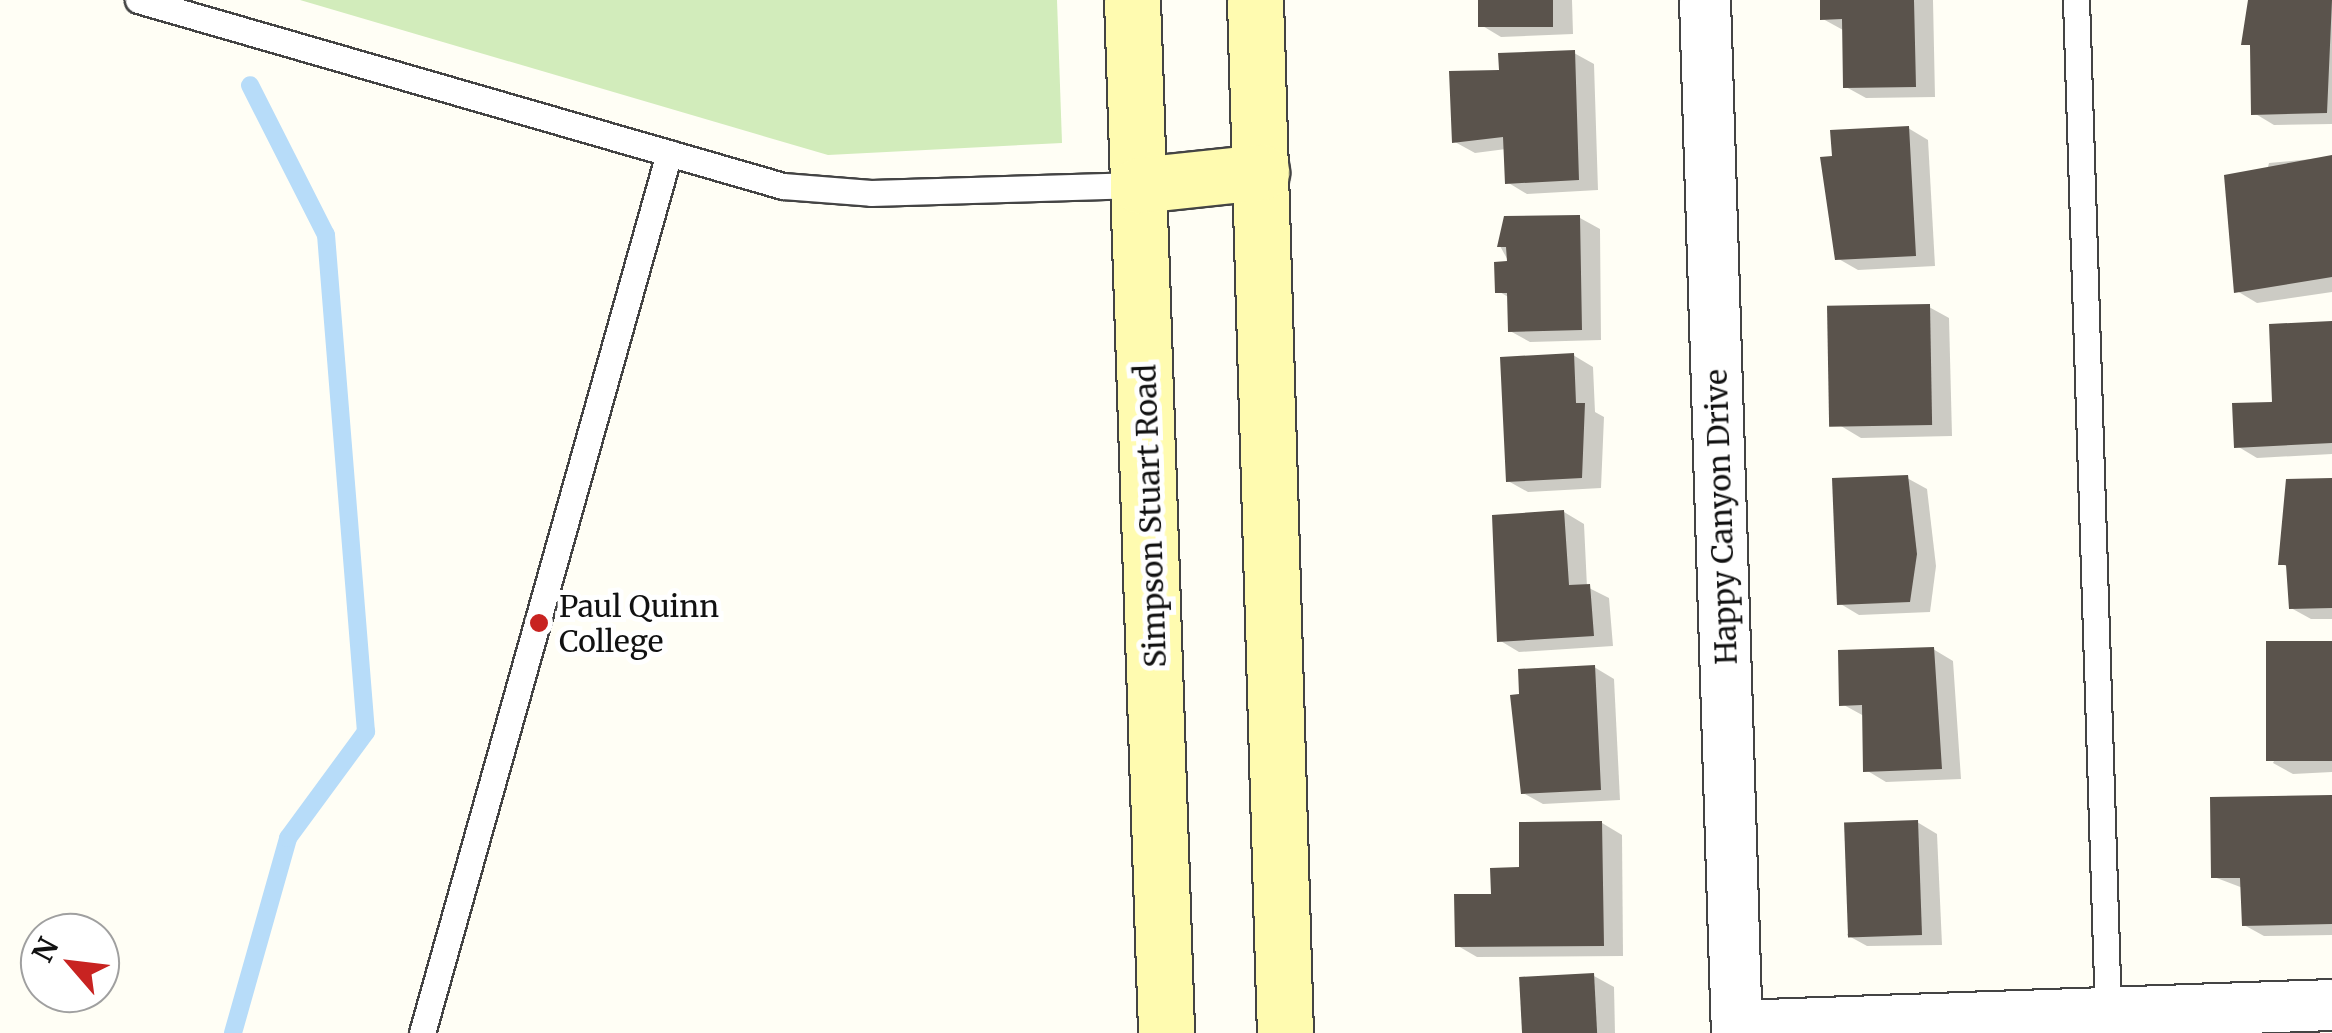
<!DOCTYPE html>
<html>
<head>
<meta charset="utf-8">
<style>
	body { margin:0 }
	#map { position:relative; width:2332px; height:1033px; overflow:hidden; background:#fffef5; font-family:Merriweather,serif }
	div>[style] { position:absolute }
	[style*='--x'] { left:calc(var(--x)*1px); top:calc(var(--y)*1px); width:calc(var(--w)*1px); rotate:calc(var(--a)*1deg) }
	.green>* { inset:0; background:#d2ecbb }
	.shadow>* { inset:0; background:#0003 }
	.stream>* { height:18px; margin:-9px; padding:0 9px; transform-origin:9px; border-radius:9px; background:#b7dcf9 }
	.building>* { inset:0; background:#5a534c; transform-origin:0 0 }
	.roads { filter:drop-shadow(2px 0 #444) drop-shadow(-2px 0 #444) drop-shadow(0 2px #444) drop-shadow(0 -2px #444) }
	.lane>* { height:25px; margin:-12.5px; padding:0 12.5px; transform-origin:12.5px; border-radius:12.5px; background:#fff }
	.street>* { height:50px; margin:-25px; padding:0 25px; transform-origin:25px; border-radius:25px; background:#fff }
	.secondary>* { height:55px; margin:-27.5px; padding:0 27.5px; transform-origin:27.5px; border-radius:27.5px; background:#fffbb0 }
	.dots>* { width:28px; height:28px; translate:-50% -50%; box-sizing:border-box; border:5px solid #fff; border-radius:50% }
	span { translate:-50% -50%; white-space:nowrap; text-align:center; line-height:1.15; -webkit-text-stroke:10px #fff; paint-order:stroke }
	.street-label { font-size:30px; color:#111 }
	.poi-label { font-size:30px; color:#111 }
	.left { translate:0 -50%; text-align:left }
	.north { position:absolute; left:20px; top:913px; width:100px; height:100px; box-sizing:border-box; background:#fff; border:2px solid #a0a0a0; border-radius:50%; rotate:298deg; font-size:28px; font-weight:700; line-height:40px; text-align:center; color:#111 }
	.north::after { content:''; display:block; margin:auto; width:35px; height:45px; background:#c82321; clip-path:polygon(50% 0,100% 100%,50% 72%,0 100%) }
</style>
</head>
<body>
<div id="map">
	<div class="green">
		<i style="clip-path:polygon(300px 0,1057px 0,1062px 143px,828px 155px)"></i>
	</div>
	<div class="shadow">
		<i style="clip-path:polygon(1480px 0,1572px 0,1573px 34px,1501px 37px,1481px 25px)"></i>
		<i style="clip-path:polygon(1823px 0,1933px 0,1935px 97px,1866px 98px,1846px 87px,1843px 30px,1823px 19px)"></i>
		<i style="clip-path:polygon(2249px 0,2332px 0,2332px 124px,2274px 125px,2254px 113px)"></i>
		<i style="clip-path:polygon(1574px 53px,1594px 64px,1598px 190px,1527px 194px,1507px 182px,1506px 149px,1475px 153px,1455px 142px,1501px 72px)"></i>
		<i style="clip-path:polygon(1908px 128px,1928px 140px,1935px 266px,1858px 270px,1837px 258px)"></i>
		<i style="clip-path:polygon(2332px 157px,2332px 292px,2257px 303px,2237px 291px,2269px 163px)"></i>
		<i style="clip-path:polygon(1580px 218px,1600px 229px,1601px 340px,1530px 342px,1510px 331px,1510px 298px,1498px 291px,1510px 264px,1500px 246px)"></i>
		<i style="clip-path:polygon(1929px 307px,1949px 318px,1952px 436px,1861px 438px,1841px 426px)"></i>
		<i style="clip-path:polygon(2332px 324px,2332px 454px,2257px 458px,2237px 446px)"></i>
		<i style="clip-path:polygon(1573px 355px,1593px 367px,1595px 412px,1604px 417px,1601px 488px,1528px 492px,1508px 481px)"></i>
		<i style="clip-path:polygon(1907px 478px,1927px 489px,1936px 566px,1930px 612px,1859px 615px,1839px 603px)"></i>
		<i style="clip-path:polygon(2332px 480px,2332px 619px,2311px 619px,2291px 608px,2289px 568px,2281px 563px)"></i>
		<i style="clip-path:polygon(1564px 512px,1584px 524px,1587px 587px,1609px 598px,1613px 646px,1519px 652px,1499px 640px)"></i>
		<i style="clip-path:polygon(2332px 644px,2332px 772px,2293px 774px,2273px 763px)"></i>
		<i style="clip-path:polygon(1933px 649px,1953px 661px,1961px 779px,1886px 782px,1866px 770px,1864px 716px,1842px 704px)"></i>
		<i style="clip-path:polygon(1594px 667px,1614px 679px,1620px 800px,1543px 804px,1523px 793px)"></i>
		<i style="clip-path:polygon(2332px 797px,2332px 935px,2264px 936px,2244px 925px,2243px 888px,2214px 877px)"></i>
		<i style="clip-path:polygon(1917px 822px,1937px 834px,1942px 945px,1867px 946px,1847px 935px)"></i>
		<i style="clip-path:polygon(1602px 823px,1622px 835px,1623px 956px,1477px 957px,1458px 946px,1522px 870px)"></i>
		<i style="clip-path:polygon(1594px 976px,1614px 987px,1615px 1033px,1523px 1033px)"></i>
	</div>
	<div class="stream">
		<i style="--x:233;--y:1033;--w:203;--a:-74.2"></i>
		<i style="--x:288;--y:838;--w:132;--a:-53.7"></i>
		<i style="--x:366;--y:732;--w:499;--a:-94.6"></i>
		<i style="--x:326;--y:235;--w:168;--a:-116.9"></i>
	</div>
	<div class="building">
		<i style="left:1478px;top:0;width:75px;height:27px"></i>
		<i style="clip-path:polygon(1820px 0,1914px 0,1916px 87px,1843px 88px,1842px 19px,1820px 20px)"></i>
		<i style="clip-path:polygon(2248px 0,2332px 0,2327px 113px,2251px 115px,2250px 45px,2241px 45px)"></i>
		<i style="clip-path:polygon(1575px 50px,1579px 180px,1505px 184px,1503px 137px,1452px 143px,1449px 71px,1499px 70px,1498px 53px)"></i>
		<i style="clip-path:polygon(1909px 126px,1916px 256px,1835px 260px,1820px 157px,1832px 156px,1830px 130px)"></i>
		<i style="clip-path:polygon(2332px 155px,2332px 277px,2234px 293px,2224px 175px)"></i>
		<i style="clip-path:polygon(1580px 215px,1582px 330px,1508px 332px,1507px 293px,1495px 293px,1494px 262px,1507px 261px,1506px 247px,1497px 247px,1504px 216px)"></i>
		<i style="left:1930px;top:304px;width:121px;height:103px;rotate:89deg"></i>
		<i style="clip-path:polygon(2332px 321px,2332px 443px,2234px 448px,2232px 403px,2272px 402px,2269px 324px)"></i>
		<i style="clip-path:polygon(1574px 353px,1576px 403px,1585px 403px,1582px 478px,1506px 482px,1500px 357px)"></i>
		<i style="clip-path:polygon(1908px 475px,1917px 554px,1910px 602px,1837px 605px,1832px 478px)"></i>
		<i style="clip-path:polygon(2332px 478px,2332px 608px,2289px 609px,2286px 565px,2278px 565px,2286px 479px)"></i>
		<i style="clip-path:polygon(1564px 510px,1569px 585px,1590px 584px,1594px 636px,1497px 642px,1492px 515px)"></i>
		<i style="left:2332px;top:641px;width:120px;height:66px;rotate:90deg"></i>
		<i style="clip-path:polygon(1934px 647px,1942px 769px,1863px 772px,1862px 705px,1839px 706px,1838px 650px)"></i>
		<i style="clip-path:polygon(1595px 665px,1601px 790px,1521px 794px,1510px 695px,1519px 694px,1518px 669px)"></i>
		<i style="clip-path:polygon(2332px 795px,2332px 924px,2242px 926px,2240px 878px,2211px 878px,2210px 797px)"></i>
		<i style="left:1918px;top:820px;width:115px;height:74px;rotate:88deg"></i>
		<i style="clip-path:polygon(1602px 821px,1604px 946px,1455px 947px,1454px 894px,1491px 894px,1490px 868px,1519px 867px,1519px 822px)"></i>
		<i style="left:1594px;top:973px;width:60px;height:75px;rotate:87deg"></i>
	</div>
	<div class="roads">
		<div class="lane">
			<i style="--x:138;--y:0;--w:671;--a:16.09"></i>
			<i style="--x:783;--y:186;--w:88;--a:4.5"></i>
			<i style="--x:871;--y:193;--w:268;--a:-1.7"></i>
			<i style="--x:2076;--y:0;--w:1016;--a:88.19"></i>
			<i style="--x:422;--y:1033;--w:914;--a:-74.32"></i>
		</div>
		<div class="street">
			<i style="--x:1705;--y:0;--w:1033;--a:88.23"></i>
			<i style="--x:1737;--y:1026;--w:595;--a:-2.02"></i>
		</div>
		<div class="secondary">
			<i style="--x:1132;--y:0;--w:1034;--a:88.11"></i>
			<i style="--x:1255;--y:0;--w:1033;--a:88.34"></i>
			<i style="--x:1139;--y:185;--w:123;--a:-6.1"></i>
		</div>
	</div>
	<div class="dots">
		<i style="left:539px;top:623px;background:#c82321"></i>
	</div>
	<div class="street-label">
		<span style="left:1150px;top:516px;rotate:-92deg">Simpson Stuart Road</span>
		<span style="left:1721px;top:517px;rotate:-92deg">Happy Canyon Drive</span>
	</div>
	<div class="poi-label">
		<span class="left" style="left:559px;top:623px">Paul Quinn<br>College</span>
	</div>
	<div class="north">N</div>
</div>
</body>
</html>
